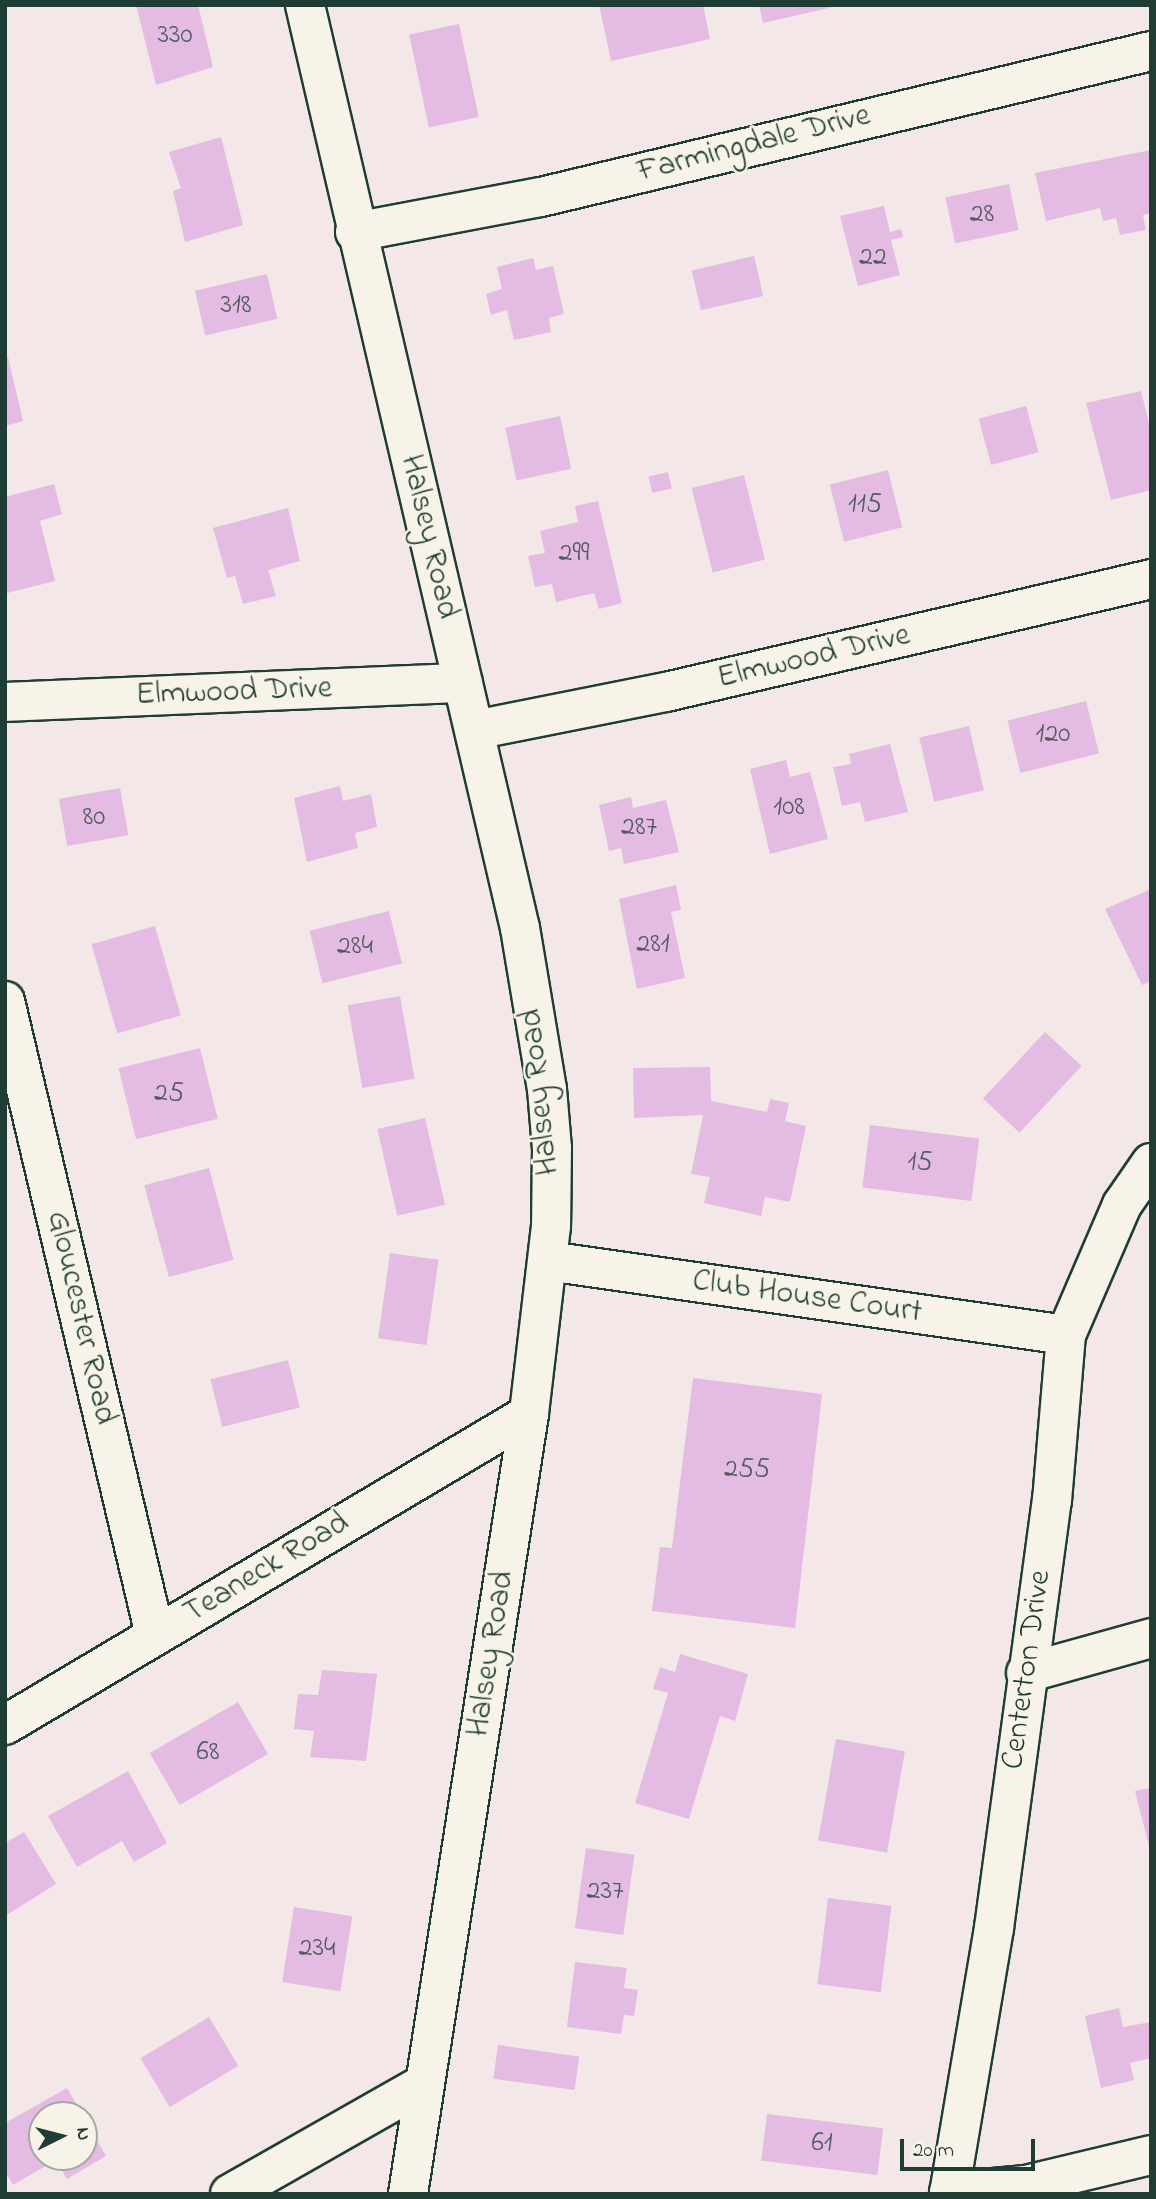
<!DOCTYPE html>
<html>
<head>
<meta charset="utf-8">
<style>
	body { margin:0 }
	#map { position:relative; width:1156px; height:2199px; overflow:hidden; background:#f3e8e7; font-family:"Indie Flower",sans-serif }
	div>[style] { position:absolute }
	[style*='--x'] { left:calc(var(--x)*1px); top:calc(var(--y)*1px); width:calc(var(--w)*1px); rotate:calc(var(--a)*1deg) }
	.building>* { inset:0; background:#e4bbe2; transform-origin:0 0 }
	.roads { filter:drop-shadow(2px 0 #1f3d34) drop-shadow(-2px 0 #1f3d34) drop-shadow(0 2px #1f3d34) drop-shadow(0 -2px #1f3d34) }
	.minor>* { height:38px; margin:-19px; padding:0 19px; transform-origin:19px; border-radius:19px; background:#f7f3e8 }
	span { translate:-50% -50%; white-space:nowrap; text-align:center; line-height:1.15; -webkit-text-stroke:5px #f7f3e8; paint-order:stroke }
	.number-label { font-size:28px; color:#505c60 }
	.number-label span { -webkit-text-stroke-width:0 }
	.street-label { font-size:32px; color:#1f3d34 }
	.frame { position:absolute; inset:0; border:7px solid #1f3d34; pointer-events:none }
	.north { position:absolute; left:28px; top:2101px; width:70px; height:70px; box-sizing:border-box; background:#f7f3e8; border:2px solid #a1aaa0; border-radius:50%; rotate:84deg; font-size:19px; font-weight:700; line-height:28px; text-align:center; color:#1f3d34 }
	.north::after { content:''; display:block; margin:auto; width:24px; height:32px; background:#1f3d34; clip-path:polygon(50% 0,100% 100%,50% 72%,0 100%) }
	.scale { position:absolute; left:900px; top:2139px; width:135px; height:32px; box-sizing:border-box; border:4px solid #1f3d34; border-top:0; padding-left:9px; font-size:21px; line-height:24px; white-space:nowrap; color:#1f3d34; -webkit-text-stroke:5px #f7f3e8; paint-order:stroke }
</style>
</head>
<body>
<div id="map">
	<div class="building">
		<i style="clip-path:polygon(136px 5px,198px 5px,213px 67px,156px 85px)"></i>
		<i style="clip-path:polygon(599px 5px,703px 5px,710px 39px,611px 61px)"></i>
		<i style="clip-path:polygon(759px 5px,837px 5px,837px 6px,763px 23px)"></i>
		<i style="left:459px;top:24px;width:95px;height:51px;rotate:78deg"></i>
		<i style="clip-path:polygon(221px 137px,243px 225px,185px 242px,173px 191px,181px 188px,169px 152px)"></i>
		<i style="clip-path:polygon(1151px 150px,1151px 213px,1143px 215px,1146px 230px,1120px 235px,1116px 218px,1103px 221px,1100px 208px,1046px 221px,1035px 173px)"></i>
		<i style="left:1009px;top:184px;width:47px;height:65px;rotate:78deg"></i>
		<i style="clip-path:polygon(884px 206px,890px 232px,901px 229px,903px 237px,891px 240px,900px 275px,858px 286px,840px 216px)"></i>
		<i style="left:754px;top:256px;width:41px;height:64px;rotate:77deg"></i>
		<i style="clip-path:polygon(533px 258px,536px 270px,553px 266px,564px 314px,549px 318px,551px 332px,514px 340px,507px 310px,491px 315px,486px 294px,502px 289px,497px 267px)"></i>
		<i style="left:267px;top:274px;width:46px;height:74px;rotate:77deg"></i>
		<i style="clip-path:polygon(8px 357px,23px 421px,5px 426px,5px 358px)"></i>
		<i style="clip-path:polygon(1141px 391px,1151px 431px,1151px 490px,1111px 500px,1086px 403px)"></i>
		<i style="left:1026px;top:406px;width:48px;height:49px;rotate:75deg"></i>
		<i style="left:560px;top:416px;width:54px;height:56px;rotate:78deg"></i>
		<i style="left:888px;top:470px;width:59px;height:60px;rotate:76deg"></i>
		<i style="left:668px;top:472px;width:17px;height:20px;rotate:77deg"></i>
		<i style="left:744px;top:475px;width:87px;height:54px;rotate:76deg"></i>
		<i style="clip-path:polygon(54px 484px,62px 514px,40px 521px,55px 581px,7px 593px,5px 497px)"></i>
		<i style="clip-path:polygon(598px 501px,622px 603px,599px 609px,594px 593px,556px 602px,552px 584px,535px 587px,528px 556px,545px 553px,540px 531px,578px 522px,575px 506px)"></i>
		<i style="clip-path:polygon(288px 508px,300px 561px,268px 570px,276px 596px,243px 604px,235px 576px,227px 578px,213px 528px)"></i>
		<i style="left:1086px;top:701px;width:54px;height:81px;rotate:76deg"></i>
		<i style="left:969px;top:726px;width:66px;height:51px;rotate:77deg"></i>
		<i style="clip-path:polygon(890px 744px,908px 812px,865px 822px,860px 802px,842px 806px,833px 767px,851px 764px,849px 754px)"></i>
		<i style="clip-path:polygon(786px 760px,790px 777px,810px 772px,828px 839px,770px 854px,750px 769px)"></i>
		<i style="clip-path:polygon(340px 786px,343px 801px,371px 794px,377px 827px,355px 833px,358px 848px,307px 862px,294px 798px)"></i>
		<i style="left:120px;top:788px;width:48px;height:62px;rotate:80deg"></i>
		<i style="clip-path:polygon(631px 797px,633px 808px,666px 800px,679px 852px,624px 864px,621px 848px,609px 851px,599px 805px)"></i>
		<i style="clip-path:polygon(676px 885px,681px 910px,671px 912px,685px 978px,637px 989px,619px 899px)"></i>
		<i style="clip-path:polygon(1151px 889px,1151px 981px,1142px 985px,1105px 909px)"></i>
		<i style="left:389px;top:911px;width:54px;height:82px;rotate:76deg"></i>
		<i style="left:155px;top:926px;width:93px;height:66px;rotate:74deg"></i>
		<i style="left:400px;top:996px;width:84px;height:53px;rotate:80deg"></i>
		<i style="left:1045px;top:1032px;width:50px;height:91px;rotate:43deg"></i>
		<i style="left:200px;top:1048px;width:73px;height:84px;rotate:76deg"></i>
		<i style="clip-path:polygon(710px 1067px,711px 1101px,767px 1112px,770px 1099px,789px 1103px,785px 1121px,806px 1126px,790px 1202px,765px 1197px,761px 1216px,704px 1203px,710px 1177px,691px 1174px,703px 1115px,634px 1118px,633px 1068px)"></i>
		<i style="left:425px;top:1118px;width:89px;height:49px;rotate:77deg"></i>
		<i style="left:870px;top:1125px;width:110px;height:63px;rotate:7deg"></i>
		<i style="left:209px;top:1168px;width:95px;height:67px;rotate:75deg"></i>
		<i style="left:390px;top:1253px;width:49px;height:86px;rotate:8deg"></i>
		<i style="left:288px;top:1360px;width:49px;height:80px;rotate:76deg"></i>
		<i style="clip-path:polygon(693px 1378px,822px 1394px,795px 1628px,652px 1611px,660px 1547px,672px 1548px)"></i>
		<i style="clip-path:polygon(680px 1654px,748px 1674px,735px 1721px,720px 1716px,689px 1819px,635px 1803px,668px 1693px,653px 1689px,660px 1667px,675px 1672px)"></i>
		<i style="clip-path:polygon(322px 1670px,377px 1674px,366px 1761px,310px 1757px,314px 1731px,294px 1729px,298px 1694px,318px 1695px)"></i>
		<i style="left:238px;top:1702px;width:60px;height:102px;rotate:60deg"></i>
		<i style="left:836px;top:1739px;width:70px;height:103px;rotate:10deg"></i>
		<i style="clip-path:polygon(128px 1771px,167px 1843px,134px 1862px,122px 1841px,77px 1867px,48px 1816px)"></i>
		<i style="clip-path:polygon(1151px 1788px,1151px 1850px,1150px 1850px,1135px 1791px)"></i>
		<i style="clip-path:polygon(24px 1832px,56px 1884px,5px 1916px,5px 1843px)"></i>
		<i style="left:586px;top:1848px;width:49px;height:81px;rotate:8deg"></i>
		<i style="left:828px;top:1898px;width:64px;height:87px;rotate:7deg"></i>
		<i style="left:294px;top:1907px;width:59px;height:76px;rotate:9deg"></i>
		<i style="clip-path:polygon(575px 1962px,627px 1968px,624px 1988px,638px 1990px,634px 2016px,624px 2015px,621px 2034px,567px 2027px)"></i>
		<i style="clip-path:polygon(1119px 2008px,1123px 2027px,1151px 2022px,1151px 2058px,1130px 2063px,1134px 2080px,1101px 2088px,1085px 2016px)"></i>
		<i style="left:209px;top:2017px;width:57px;height:80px;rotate:59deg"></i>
		<i style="left:498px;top:2045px;width:82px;height:34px;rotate:8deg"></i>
		<i style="clip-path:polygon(67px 2088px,83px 2115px,42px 2115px,42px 2157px,84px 2157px,84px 2118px,106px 2156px,67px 2179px,56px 2160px,13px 2185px,5px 2171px,5px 2123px)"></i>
		<i style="left:767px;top:2114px;width:117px;height:47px;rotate:7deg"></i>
	</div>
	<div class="roads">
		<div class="minor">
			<i style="--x:305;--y:5;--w:948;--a:76.89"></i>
			<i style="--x:520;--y:928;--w:163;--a:80.5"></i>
			<i style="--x:547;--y:1089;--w:59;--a:85.2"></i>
			<i style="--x:552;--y:1148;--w:78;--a:90.7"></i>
			<i style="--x:551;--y:1226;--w:189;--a:96.7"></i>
			<i style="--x:529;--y:1414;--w:789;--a:98.82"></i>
			<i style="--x:355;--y:232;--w:189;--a:-10.7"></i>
			<i style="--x:541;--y:197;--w:627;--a:-13.46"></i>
			<i style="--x:5;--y:702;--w:458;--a:-2.4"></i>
			<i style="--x:475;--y:730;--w:195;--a:-11.3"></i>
			<i style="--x:666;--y:692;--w:498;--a:-13.1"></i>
			<i style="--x:5;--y:1001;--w:652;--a:76.69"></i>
			<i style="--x:548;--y:1261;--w:523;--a:8.13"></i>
			<i style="--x:1026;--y:1673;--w:130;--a:-15.6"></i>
			<i style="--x:5;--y:1725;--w:609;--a:-30.69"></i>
			<i style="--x:949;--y:2192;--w:77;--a:-5.2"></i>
			<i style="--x:1026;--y:2185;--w:129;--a:-13.5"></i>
			<i style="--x:230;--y:2194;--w:223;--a:-29.6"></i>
			<i style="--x:949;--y:2194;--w:270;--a:-80.4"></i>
			<i style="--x:994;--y:1928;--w:431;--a:-82.3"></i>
			<i style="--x:1052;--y:1501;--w:167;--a:-85.2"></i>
			<i style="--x:1066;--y:1335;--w:142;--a:-66.7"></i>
			<i style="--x:1122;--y:1205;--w:51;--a:-55.4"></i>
		</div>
	</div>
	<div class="number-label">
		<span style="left:175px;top:36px">330</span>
		<span style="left:982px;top:215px">28</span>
		<span style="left:873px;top:258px">22</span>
		<span style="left:236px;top:306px">318</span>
		<span style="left:865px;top:505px">115</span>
		<span style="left:574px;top:554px">299</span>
		<span style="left:1053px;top:735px">120</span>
		<span style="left:789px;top:808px">108</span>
		<span style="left:94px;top:818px">80</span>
		<span style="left:639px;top:828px">287</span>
		<span style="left:653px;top:945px">281</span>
		<span style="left:355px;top:947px">284</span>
		<span style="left:169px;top:1094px">25</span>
		<span style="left:920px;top:1163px">15</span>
		<span style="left:747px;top:1470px">255</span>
		<span style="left:208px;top:1753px">68</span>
		<span style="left:605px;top:1892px">237</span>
		<span style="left:317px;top:1949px">234</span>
		<span style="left:822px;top:2144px">61</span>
	</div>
	<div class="street-label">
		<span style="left:754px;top:145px;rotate:-14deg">Farmingdale Drive</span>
		<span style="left:428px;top:537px;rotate:77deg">Halsey Road</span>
		<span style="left:814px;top:658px;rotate:-13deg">Elmwood Drive</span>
		<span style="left:234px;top:693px;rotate:-2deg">Elmwood Drive</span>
		<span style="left:541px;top:1092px;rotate:-96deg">Halsey Road</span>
		<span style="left:807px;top:1298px;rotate:8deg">Club House Court</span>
		<span style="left:80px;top:1318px;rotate:77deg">Gloucester Road</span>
		<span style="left:267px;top:1569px;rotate:-31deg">Teaneck Road</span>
		<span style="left:492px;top:1654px;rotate:-81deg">Halsey Road</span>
		<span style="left:1028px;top:1670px;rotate:-82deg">Centerton Drive</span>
	</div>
	<div class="frame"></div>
	<div class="north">N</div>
	<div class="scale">20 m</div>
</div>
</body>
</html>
